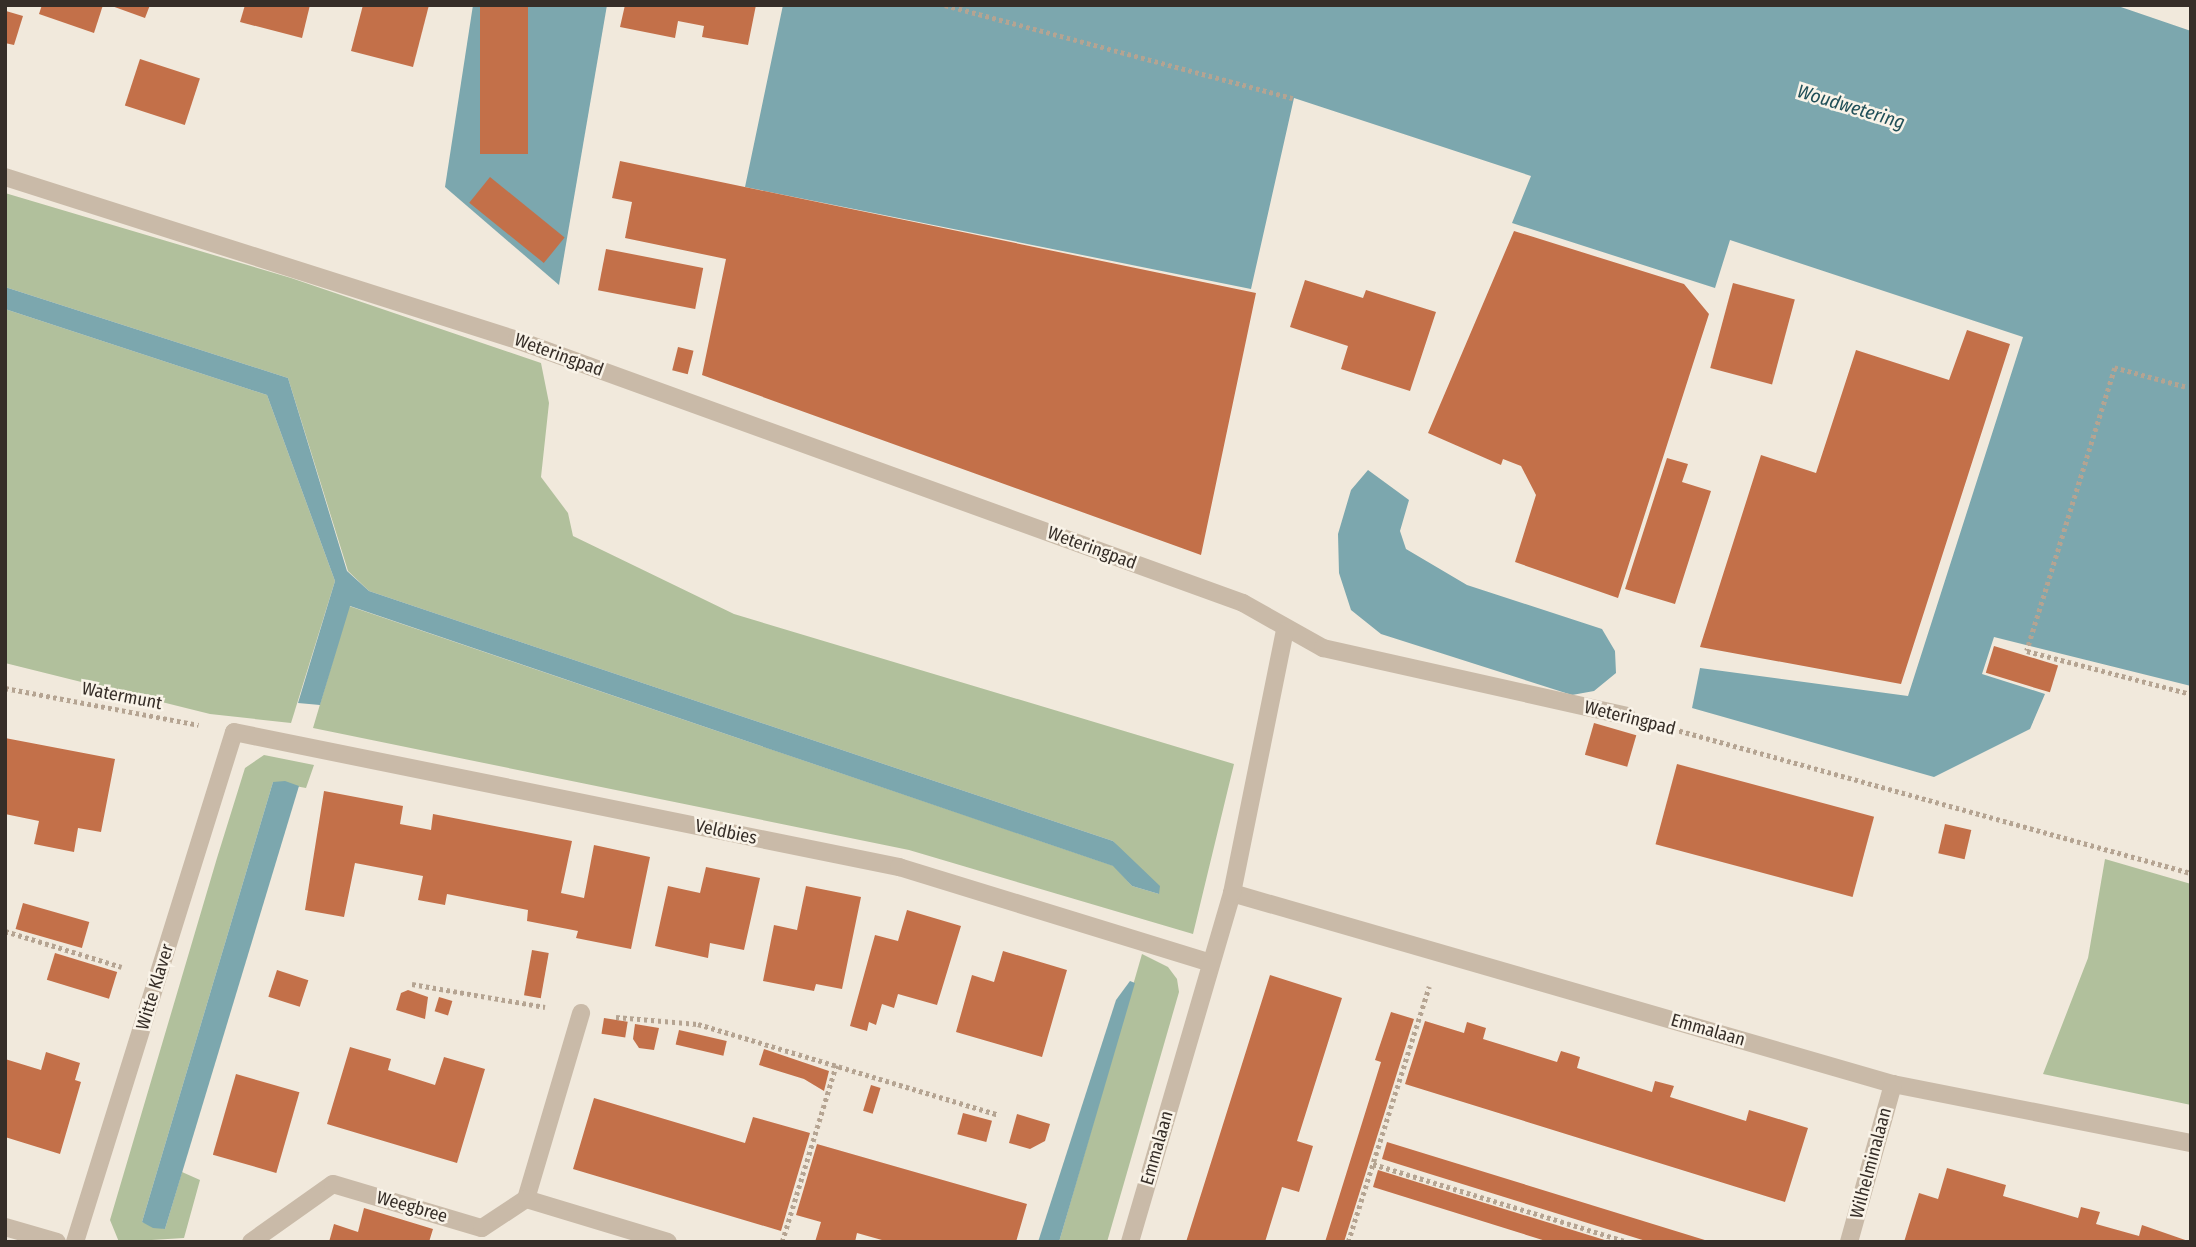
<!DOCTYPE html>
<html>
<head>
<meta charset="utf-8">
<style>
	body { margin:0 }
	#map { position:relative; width:2196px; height:1247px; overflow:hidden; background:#f1e9dc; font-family:"Fira Sans Condensed",sans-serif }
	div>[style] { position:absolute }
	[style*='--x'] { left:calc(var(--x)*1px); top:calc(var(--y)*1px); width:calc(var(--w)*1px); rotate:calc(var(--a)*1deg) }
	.green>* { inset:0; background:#b1c09c }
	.water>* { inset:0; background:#7ca7ae }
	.building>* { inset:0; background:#c37049; transform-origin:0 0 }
	.path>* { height:4.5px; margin-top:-2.25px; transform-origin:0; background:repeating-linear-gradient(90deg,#b5a492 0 3.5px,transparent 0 7px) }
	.minor>* { height:18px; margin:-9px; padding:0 9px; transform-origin:9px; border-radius:9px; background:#c9baa8 }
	span { translate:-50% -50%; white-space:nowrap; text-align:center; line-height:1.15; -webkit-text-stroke:5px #f9f3e8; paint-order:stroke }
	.street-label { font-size:18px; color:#362e28 }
	.water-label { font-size:19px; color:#1f4e57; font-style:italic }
	.frame { position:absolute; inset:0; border:7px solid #362e28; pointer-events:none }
</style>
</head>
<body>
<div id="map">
	<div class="green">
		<i style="clip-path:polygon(5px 193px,291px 278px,541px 363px,549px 403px,541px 477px,568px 513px,573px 536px,734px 614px,1234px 764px,1193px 934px,909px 850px,313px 728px,349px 606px,1114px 866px,1132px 886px,1159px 894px,1113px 841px,369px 591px,348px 571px,288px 378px,5px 287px)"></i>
		<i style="clip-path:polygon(5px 309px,267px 395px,335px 581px,291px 723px,210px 714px,5px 663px)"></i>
		<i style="clip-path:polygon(264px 755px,314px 765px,306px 788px,273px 782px,142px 1222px,165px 1229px,182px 1172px,200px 1180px,184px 1238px,119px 1242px,110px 1220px,217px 858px,245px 768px)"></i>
		<i style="clip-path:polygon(2105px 859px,2191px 884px,2191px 1105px,2043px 1074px,2088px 958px)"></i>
		<i style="clip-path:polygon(1142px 954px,1168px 967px,1177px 979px,1179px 992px,1107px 1242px,1059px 1242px)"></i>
	</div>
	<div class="water">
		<i style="clip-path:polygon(473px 5px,607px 5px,559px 285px,445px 187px)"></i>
		<i style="clip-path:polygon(783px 5px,2115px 5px,2191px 31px,2191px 686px,1994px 637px,1982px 674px,2045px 694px,2030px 729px,1934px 777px,1692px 708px,1700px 668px,1908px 696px,2023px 337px,1730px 240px,1715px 288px,1512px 223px,1531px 176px,1294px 98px,1251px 289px,745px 187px)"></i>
		<i style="clip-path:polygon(5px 287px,288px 378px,347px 571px,369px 591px,1113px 841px,1160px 886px,1159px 894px,1132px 886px,1113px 866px,350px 606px,320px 705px,298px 703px,335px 581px,267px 395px,5px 309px)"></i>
		<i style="clip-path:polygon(1368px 470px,1409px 500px,1400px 531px,1406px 549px,1467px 585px,1602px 629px,1615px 651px,1616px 673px,1594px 691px,1572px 695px,1381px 634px,1351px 610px,1339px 573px,1338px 534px,1351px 490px)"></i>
		<i style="clip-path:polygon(285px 781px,299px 786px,165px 1229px,153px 1228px,142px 1222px,273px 782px)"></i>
		<i style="clip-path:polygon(1130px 981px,1135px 983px,1059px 1242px,1038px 1242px,1116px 1000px)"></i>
	</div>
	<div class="building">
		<i style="clip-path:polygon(42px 5px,103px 5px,94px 33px,39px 14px)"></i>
		<i style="clip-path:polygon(109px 5px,150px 5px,145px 18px)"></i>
		<i style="clip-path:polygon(245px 5px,310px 5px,302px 38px,240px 22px)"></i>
		<i style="clip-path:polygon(363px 5px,429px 5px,413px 67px,351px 51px)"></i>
		<i style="left:480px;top:5px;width:48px;height:149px"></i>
		<i style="clip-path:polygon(625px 5px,756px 5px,748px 45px,702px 37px,704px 26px,678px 21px,675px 38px,620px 27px)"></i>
		<i style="clip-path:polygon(6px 11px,23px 16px,14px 45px,5px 43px)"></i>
		<i style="left:140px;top:59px;width:63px;height:49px;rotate:18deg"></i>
		<i style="clip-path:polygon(620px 161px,1256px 293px,1201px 555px,702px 375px,726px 259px,625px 238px,632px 202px,612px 198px)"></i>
		<i style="left:490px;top:177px;width:96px;height:33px;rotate:39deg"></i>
		<i style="clip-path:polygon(1514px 231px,1684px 284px,1709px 314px,1618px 598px,1515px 562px,1536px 495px,1521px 466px,1503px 459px,1501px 465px,1428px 433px)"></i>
		<i style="left:606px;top:249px;width:99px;height:42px;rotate:11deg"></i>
		<i style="clip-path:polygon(1305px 280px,1363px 298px,1366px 290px,1436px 312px,1410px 391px,1341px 369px,1348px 346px,1290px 327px)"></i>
		<i style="left:1733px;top:283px;width:64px;height:88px;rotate:15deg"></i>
		<i style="clip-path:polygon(1967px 330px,2010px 344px,1901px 684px,1700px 647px,1761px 455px,1816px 473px,1856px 350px,1949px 380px)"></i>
		<i style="left:678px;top:347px;width:16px;height:24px;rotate:14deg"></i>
		<i style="clip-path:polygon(1667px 458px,1688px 464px,1682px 482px,1711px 491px,1675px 604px,1625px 589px)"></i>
		<i style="left:1994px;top:646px;width:67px;height:28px;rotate:17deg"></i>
		<i style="left:1594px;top:723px;width:44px;height:33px;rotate:16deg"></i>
		<i style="clip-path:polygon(5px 738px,115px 759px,101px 832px,78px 828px,74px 852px,34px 844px,39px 821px,5px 814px)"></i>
		<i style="left:1677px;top:764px;width:204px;height:83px;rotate:15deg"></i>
		<i style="clip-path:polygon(324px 791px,403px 806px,400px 824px,431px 830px,433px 814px,572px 841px,561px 893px,584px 898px,594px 845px,650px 857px,631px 949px,576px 938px,578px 931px,527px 921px,528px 910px,447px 894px,445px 905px,418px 900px,423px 876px,355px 863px,344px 917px,305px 910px)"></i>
		<i style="left:1945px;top:824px;width:27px;height:30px;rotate:13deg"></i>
		<i style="clip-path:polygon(706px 867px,760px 878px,744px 950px,710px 943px,708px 958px,655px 946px,668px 886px,700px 893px)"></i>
		<i style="clip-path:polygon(806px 886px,861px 897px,842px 989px,816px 984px,814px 991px,763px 981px,774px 925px,797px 930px)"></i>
		<i style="left:23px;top:903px;width:69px;height:27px;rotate:16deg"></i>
		<i style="clip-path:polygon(907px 910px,961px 926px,937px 1005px,898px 994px,894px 1008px,882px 1004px,876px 1025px,869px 1022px,867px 1031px,850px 1026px,875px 935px,898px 941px)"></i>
		<i style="left:532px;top:950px;width:17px;height:46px;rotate:10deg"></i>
		<i style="clip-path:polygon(1003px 951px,1067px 970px,1042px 1057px,956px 1032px,972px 975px,994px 982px)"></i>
		<i style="left:55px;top:953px;width:65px;height:28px;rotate:17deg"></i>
		<i style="left:277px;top:970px;width:33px;height:28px;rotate:18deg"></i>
		<i style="clip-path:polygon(1270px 975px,1342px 998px,1297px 1141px,1313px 1146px,1299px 1192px,1282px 1187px,1265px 1242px,1186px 1242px)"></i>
		<i style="clip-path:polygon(408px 990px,428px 997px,425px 1019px,396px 1010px,401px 993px)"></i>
		<i style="left:439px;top:997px;width:14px;height:15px;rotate:17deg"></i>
		<i style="clip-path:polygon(1391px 1012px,1414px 1019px,1344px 1242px,1325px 1242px,1381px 1062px,1375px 1060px)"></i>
		<i style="left:604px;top:1018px;width:24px;height:16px;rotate:9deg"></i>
		<i style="clip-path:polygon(1425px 1021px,1464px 1033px,1467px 1022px,1486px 1028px,1483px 1039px,1557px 1062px,1561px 1051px,1571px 1054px,1580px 1057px,1577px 1068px,1652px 1092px,1655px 1081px,1674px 1086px,1670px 1097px,1746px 1121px,1749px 1110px,1808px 1128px,1785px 1202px,1405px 1084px)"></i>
		<i style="clip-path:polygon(635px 1024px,659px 1028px,654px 1050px,639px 1048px,633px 1039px)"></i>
		<i style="left:679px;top:1030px;width:49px;height:15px;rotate:13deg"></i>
		<i style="clip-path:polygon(350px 1047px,391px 1059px,388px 1070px,435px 1085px,444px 1057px,485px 1069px,457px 1163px,327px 1124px)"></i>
		<i style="clip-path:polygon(764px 1049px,829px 1071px,824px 1091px,804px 1079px,759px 1065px)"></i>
		<i style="clip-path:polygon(46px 1052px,80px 1063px,75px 1080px,81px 1082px,60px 1154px,5px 1137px,5px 1059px,41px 1070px)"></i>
		<i style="left:236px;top:1074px;width:66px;height:84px;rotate:16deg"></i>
		<i style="left:871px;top:1085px;width:10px;height:27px;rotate:17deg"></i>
		<i style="clip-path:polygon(594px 1098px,745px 1143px,753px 1117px,810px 1133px,781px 1231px,573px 1169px)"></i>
		<i style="left:963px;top:1113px;width:30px;height:22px;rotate:15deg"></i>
		<i style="clip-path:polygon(1017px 1114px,1050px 1124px,1045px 1141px,1030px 1149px,1009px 1143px)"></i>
		<i style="clip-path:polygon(1387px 1142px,1708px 1241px,1708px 1242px,1649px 1242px,1430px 1174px,1382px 1159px)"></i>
		<i style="clip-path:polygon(817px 1144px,1027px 1204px,1016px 1242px,889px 1242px,857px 1233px,855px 1242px,815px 1242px,821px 1222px,796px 1215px)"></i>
		<i style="clip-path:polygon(1947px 1168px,2006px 1185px,2003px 1196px,2078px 1218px,2081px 1207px,2100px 1212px,2096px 1224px,2139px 1236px,2142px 1225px,2191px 1242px,1904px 1242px,1919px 1193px,1938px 1199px)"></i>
		<i style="clip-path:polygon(1378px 1170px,1608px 1241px,1607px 1242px,1549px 1242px,1373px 1187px)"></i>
		<i style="clip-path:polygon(364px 1208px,433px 1229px,429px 1242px,329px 1242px,334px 1224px,358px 1232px)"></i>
	</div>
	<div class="path">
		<i style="--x:945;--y:5;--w:360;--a:15"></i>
		<i style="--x:2185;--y:387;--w:73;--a:-164.8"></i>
		<i style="--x:2115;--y:368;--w:296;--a:107.3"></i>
		<i style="--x:2027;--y:651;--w:170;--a:14.7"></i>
		<i style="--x:5;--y:688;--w:197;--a:10.8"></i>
		<i style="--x:1659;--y:725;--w:552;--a:15.55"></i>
		<i style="--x:5;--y:931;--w:122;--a:17.1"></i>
		<i style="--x:412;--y:984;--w:135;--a:9.8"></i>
		<i style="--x:616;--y:1017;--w:82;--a:4.9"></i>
		<i style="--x:698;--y:1024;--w:314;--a:16.8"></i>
		<i style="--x:1373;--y:1164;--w:267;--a:17"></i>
		<i style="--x:782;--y:1242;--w:185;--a:-73"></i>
		<i style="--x:1348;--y:1242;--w:268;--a:-72.4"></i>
	</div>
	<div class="minor">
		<i style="--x:5;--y:177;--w:537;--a:17.66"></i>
		<i style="--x:517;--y:340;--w:772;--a:19.91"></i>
		<i style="--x:1243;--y:603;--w:92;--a:29.4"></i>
		<i style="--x:1323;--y:648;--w:311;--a:12.6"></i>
		<i style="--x:1232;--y:893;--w:688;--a:16.12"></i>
		<i style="--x:1893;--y:1084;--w:304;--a:11.2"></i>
		<i style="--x:526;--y:1199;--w:194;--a:-73.5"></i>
		<i style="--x:5;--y:1227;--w:54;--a:16.1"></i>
		<i style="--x:75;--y:1242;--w:534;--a:-72.68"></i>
		<i style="--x:234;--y:732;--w:679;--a:11.48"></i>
		<i style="--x:899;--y:867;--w:326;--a:17.1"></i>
		<i style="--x:251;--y:1242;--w:100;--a:-35.3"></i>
		<i style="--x:333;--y:1184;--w:155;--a:16.5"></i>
		<i style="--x:482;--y:1228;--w:53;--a:-33.4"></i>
		<i style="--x:526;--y:1199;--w:148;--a:16.8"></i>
		<i style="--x:1130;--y:1242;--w:364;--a:-73.7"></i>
		<i style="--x:1232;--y:893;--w:267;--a:-78.6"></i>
		<i style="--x:1849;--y:1242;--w:164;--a:-74.4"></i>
	</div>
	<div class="street-label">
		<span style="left:559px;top:355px;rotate:20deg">Weteringpad</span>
		<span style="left:1092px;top:548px;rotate:20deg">Weteringpad</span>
		<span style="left:122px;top:696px;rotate:11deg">Watermunt</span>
		<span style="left:1630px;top:718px;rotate:14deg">Weteringpad</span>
		<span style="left:726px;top:832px;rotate:12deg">Veldbies</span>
		<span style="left:155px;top:987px;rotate:-73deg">Witte Klaver</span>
		<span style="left:1708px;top:1030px;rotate:16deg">Emmalaan</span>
		<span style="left:1157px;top:1148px;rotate:-74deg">Emmalaan</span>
		<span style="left:1871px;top:1163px;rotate:-75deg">Wilhelminalaan</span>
		<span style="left:412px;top:1207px;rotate:16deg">Weegbree</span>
	</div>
	<div class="water-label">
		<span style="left:1851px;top:107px;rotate:17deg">Woudwetering</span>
	</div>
	<div class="frame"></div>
</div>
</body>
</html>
